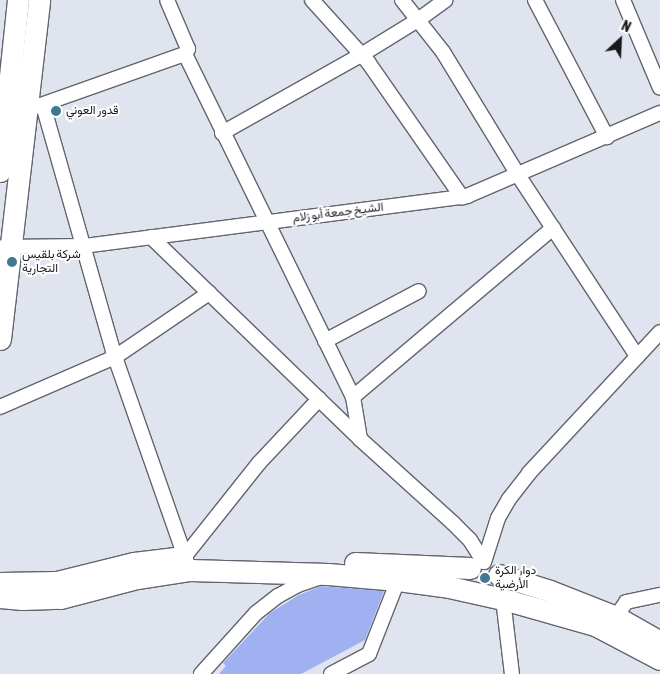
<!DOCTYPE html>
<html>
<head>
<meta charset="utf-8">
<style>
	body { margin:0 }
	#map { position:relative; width:660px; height:674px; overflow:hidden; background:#e0e4ef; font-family:"Asap Condensed",Vazirmatn,sans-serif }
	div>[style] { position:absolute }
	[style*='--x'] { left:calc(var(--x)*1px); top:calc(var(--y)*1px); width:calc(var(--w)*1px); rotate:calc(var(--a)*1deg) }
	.building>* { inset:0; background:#9fb1f1 }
	.roads { filter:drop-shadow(1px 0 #62656f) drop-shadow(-1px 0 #62656f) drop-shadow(0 1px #62656f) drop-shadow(0 -1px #62656f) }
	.minor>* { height:14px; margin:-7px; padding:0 7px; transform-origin:7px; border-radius:7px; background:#fff }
	.primary>* { height:21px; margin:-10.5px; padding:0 10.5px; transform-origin:10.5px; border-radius:10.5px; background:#fff }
	.dots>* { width:14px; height:14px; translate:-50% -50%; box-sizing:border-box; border:2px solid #fff; border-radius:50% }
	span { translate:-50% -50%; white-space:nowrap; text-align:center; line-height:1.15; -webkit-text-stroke:4px #fff; paint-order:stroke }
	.poi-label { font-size:12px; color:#18191d }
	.left { translate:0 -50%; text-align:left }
	.street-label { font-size:12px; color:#18191d }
	.north { position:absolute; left:595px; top:15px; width:50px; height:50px; -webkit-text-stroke:4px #fff; paint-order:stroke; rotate:25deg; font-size:14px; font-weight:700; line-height:20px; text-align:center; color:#18191d }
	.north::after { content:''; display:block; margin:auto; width:18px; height:22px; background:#18191d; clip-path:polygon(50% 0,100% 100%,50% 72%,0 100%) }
</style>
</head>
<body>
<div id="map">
	<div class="building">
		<i style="clip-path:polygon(321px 586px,384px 591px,365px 640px,301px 674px,219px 674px,226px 666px,223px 663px,270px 613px,299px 595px)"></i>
	</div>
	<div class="roads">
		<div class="minor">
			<i style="--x:312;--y:0;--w:84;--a:47.9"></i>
			<i style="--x:368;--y:62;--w:165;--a:55.2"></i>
			<i style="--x:402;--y:0;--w:66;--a:51.7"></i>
			<i style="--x:443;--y:52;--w:144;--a:58.6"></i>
			<i style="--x:518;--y:175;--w:217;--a:56.7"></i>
			<i style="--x:535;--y:0;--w:155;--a:62.3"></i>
			<i style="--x:623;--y:0;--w:95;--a:67.2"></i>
			<i style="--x:185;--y:54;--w:382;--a:63.9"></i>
			<i style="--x:353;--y:397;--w:43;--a:80.5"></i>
			<i style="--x:43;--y:105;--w:262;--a:74.1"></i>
			<i style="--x:115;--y:357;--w:218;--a:70.7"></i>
			<i style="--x:35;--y:107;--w:159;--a:-19.5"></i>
			<i style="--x:185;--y:54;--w:6;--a:-59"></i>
			<i style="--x:188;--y:49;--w:53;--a:-113.2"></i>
			<i style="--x:222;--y:133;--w:159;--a:-29.3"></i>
			<i style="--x:361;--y:55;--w:67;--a:-31.6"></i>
			<i style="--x:418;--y:20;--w:34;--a:-36"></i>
			<i style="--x:151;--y:237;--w:291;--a:44"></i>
			<i style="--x:360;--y:439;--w:125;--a:42.1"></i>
			<i style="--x:453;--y:523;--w:24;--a:45"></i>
			<i style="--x:470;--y:540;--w:26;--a:58"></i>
			<i style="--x:3;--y:247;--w:81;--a:-0.7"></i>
			<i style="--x:84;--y:246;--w:386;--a:-7.4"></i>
			<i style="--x:467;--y:196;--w:210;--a:-23.3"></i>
			<i style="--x:325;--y:341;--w:106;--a:-28"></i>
			<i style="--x:353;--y:397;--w:262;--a:-40.2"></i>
			<i style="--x:0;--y:407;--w:125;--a:-23.5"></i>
			<i style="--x:115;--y:357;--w:114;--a:-34.2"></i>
			<i style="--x:185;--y:556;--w:119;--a:-51.5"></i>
			<i style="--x:259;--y:463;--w:88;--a:-46.8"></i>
			<i style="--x:484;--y:562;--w:46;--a:-72.3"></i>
			<i style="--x:498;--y:518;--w:22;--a:-60"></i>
			<i style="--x:509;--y:499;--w:33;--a:-52"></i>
			<i style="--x:529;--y:473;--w:192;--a:-47.1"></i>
			<i style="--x:503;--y:599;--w:76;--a:83.2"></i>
			<i style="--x:616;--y:617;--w:18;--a:-56"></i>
			<i style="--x:626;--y:602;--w:35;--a:-12"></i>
			<i style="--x:201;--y:674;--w:82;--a:-48"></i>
			<i style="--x:256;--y:613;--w:28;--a:-38"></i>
			<i style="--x:278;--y:596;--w:23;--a:-29"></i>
			<i style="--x:298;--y:585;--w:21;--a:-19"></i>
			<i style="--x:331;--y:674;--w:43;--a:-27.8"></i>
			<i style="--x:369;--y:654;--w:79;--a:-68.6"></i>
		</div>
		<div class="primary">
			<i style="--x:0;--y:171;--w:172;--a:-84"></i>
			<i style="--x:0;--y:339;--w:341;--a:-83.4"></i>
			<i style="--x:355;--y:563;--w:115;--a:2.5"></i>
			<i style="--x:499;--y:575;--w:53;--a:17.4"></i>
			<i style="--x:550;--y:591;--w:71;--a:21.5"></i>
			<i style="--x:616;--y:617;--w:51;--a:29.6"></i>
			<i style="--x:0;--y:583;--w:57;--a:-1"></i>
			<i style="--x:57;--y:582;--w:79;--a:-13.9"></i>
			<i style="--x:134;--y:563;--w:48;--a:-7.1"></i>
			<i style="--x:0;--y:597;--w:22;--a:5"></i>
			<i style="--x:22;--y:599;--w:38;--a:-2"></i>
			<i style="--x:60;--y:598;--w:80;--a:-14.6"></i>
			<i style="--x:137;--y:578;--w:54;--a:-8.6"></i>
			<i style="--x:190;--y:570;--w:138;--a:1.7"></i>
			<i style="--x:328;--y:574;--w:70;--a:4.9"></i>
			<i style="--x:398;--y:580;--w:51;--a:7.8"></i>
			<i style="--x:449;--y:587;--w:55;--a:12.5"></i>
			<i style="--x:503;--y:599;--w:96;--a:15.8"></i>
			<i style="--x:595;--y:625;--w:73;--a:27.6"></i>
		</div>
	</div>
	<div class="dots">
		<i style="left:56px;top:111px;background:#3e7891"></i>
		<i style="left:12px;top:262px;background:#3e7891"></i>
		<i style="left:485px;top:578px;background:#3e7891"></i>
	</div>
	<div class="poi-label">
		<span class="left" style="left:66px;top:111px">قدور العوني</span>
		<span class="left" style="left:22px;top:262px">شركة بلقيس<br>التجارية</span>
		<span class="left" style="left:495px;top:578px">دوار الكرة<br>الأرضية</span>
	</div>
	<div class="street-label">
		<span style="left:338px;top:213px;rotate:-7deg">الشيخ جمعة أبو زلام</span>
	</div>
	<div class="north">N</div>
</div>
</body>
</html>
